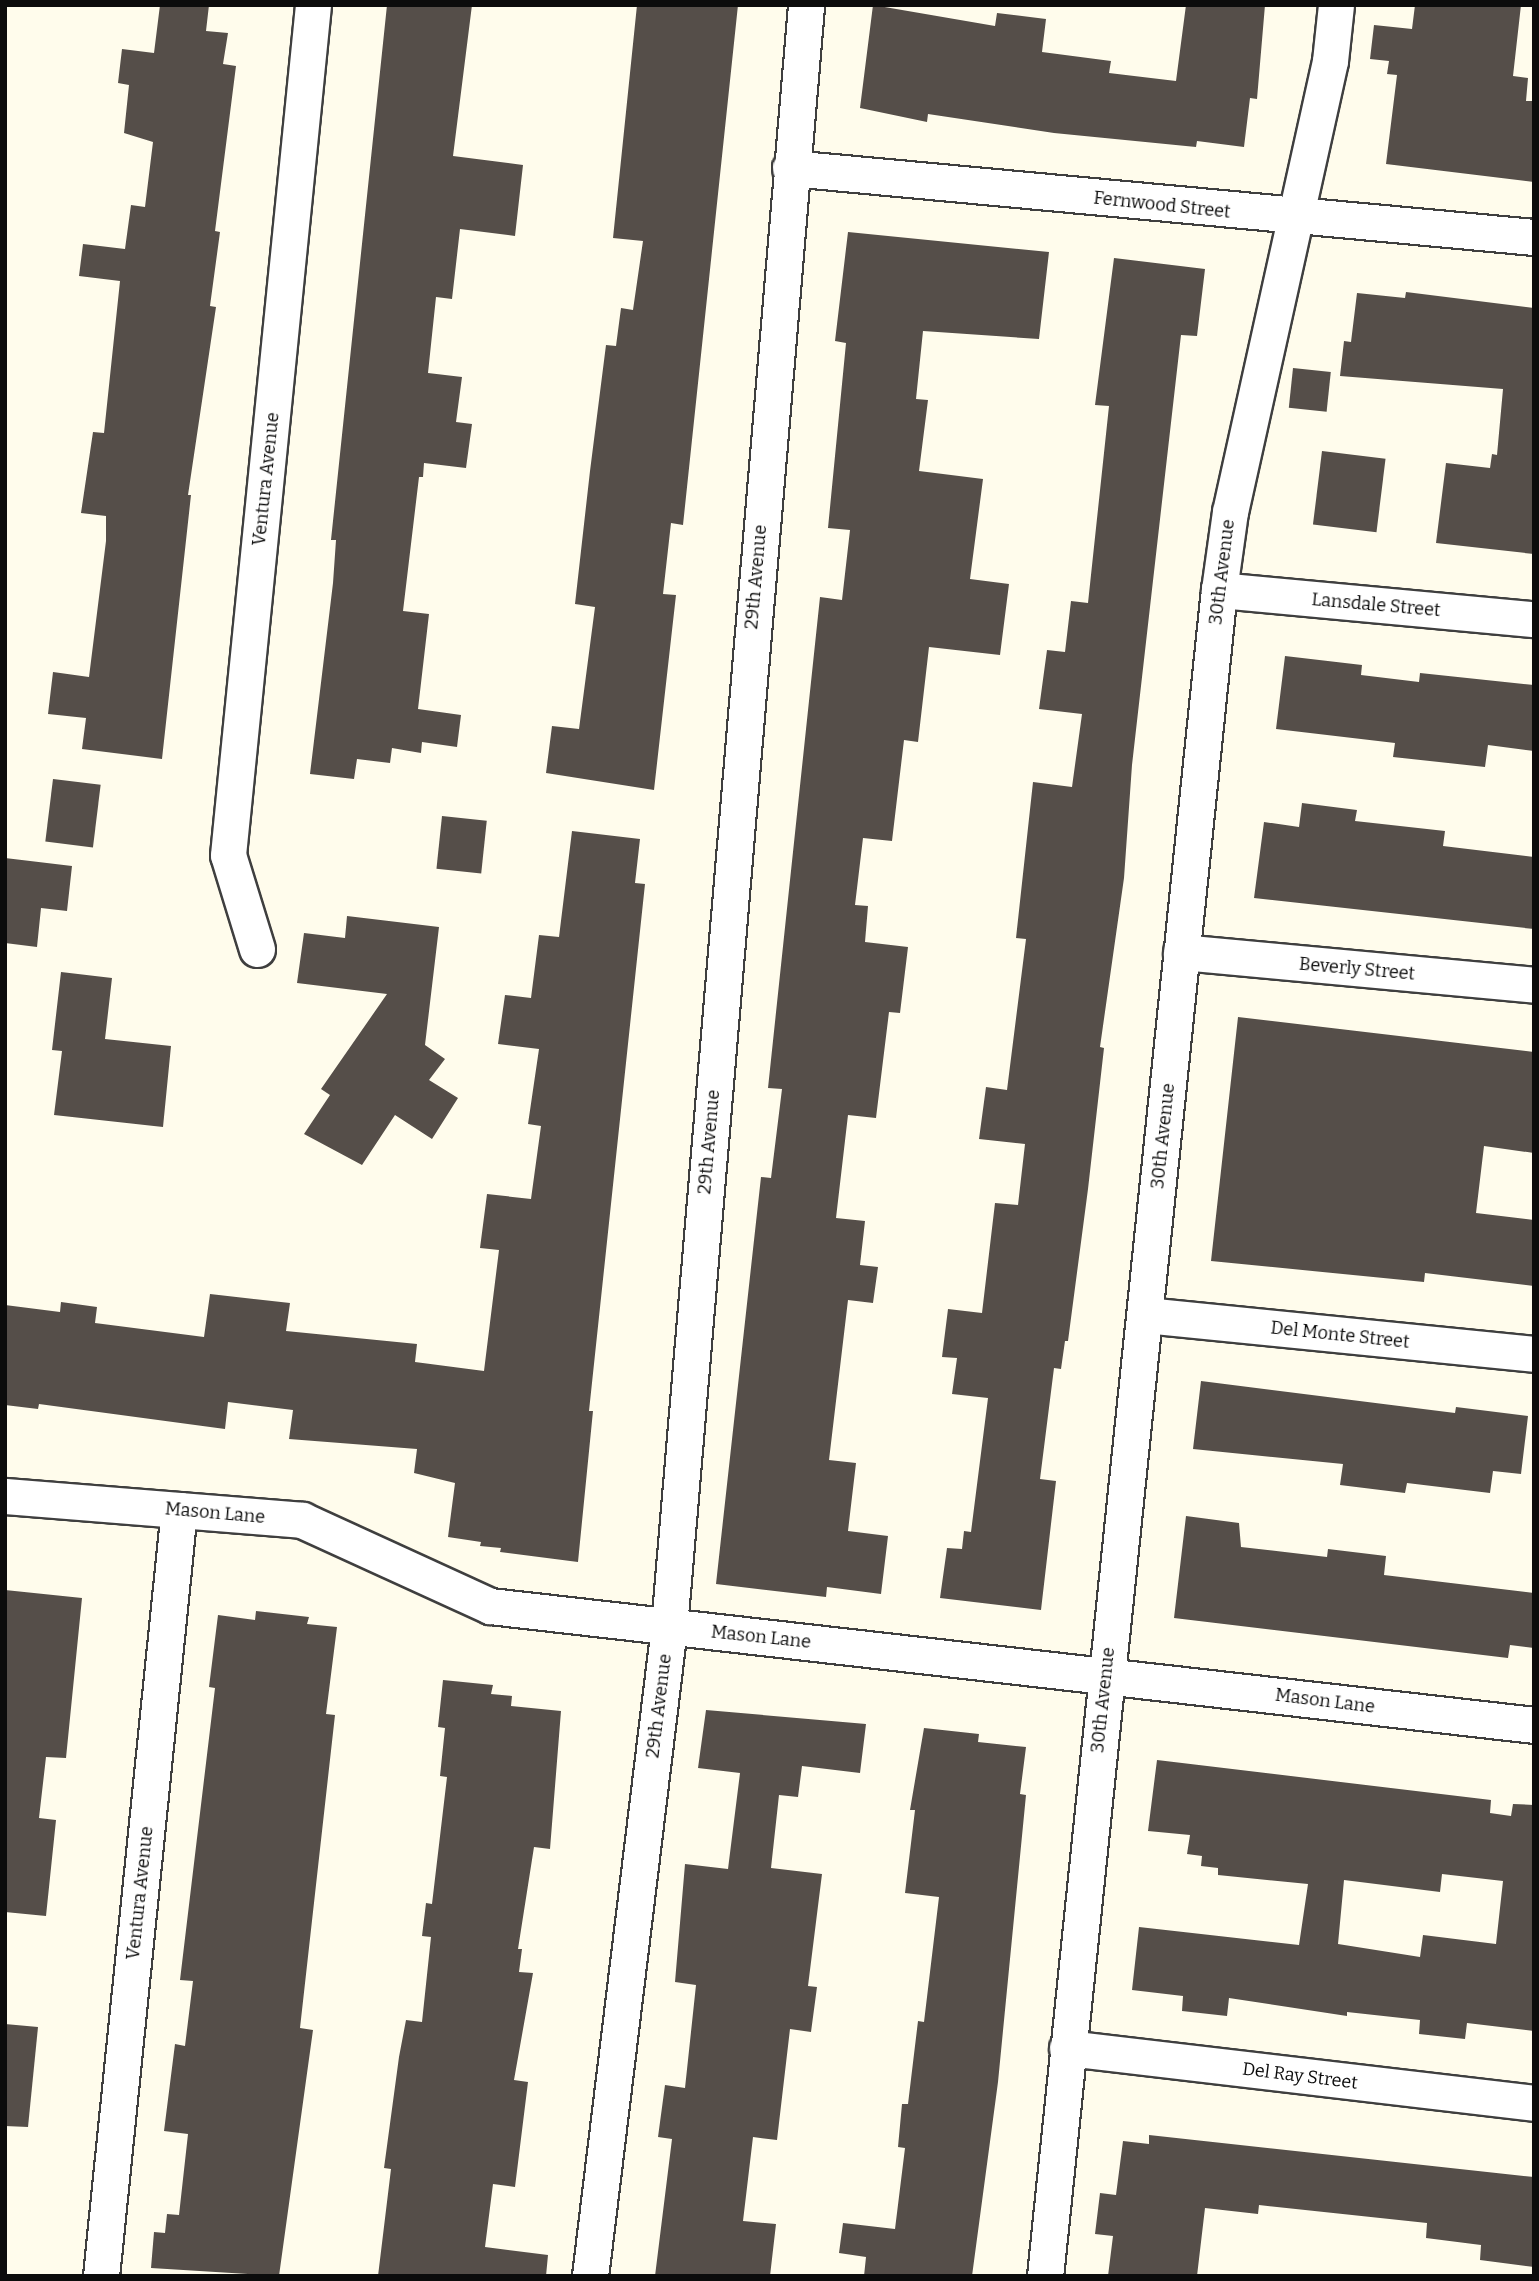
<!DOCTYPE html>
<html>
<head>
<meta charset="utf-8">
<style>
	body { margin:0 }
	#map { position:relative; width:1539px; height:2281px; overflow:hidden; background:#fffcec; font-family:Bitter,serif }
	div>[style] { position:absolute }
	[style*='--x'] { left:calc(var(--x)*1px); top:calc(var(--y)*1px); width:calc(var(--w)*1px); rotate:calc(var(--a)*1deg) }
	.building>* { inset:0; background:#554e49; transform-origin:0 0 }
	.roads { filter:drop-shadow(2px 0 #3f3f3f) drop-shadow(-2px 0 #3f3f3f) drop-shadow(0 2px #3f3f3f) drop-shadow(0 -2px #3f3f3f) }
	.street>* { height:35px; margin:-17.5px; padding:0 17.5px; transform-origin:17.5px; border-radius:17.5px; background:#fff }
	span { translate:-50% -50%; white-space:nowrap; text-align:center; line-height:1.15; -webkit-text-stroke:7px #fff; paint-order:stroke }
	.street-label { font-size:18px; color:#0c0c0c }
	.frame { position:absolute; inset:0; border:7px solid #0c0c0c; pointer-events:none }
</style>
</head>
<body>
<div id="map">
	<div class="building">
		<i style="clip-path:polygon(160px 5px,209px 5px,206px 31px,228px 33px,223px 64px,236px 66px,215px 231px,220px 232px,210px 306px,216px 307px,188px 495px,191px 495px,162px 759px,82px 749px,86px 718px,48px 714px,53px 672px,89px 677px,106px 541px,106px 516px,81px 513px,93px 432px,104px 433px,120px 281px,79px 276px,83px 244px,125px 249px,131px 205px,145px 207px,153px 142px,124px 133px,129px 85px,118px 83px,122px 49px,154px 53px)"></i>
		<i style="clip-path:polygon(387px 5px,472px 5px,453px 156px,523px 165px,515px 236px,460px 229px,452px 299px,436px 297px,428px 373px,462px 377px,456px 422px,472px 424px,466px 468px,424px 463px,423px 477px,419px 477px,403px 611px,429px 614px,418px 709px,461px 715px,457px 747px,422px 742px,421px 753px,392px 748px,390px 763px,357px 759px,354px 779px,310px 774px,333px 583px,336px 540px,331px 540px)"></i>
		<i style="clip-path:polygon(637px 5px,738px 5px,683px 525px,671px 523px,663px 594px,676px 595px,654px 790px,546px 773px,552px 726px,579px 729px,595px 607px,575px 604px,590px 471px,606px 345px,616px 346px,621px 308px,633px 310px,643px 241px,613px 238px)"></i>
		<i style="clip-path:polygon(873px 5px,995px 26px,997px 13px,1046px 19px,1042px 52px,1111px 61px,1109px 73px,1176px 81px,1186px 5px,1265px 5px,1257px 99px,1250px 98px,1244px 147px,1197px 141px,1196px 147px,1054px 133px,928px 114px,927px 122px,860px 108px)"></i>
		<i style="clip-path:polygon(1415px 5px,1521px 5px,1513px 76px,1528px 78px,1526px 101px,1534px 101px,1534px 182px,1386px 164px,1397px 75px,1387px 74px,1389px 61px,1370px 59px,1374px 25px,1412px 29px)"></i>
		<i style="clip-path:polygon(848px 232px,1049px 252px,1039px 339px,923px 331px,916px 399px,928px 400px,919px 471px,983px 479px,970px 579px,1009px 584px,1000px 655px,929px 647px,918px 742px,904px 740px,892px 841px,863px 838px,855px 905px,868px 906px,865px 942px,908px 947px,900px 1013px,889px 1012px,876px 1118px,848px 1115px,836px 1218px,865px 1221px,860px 1265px,878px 1267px,873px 1303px,848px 1300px,829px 1460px,856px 1463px,848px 1531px,888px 1536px,881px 1594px,827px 1587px,826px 1597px,716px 1584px,761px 1177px,771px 1178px,782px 1089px,768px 1088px,820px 597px,842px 600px,850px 530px,828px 528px,846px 343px,835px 341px)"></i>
		<i style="clip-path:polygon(1114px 258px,1205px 269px,1197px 336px,1181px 335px,1132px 765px,1124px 878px,1100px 1047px,1104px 1048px,1088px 1189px,1068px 1341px,1065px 1341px,1061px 1369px,1054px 1368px,1040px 1479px,1056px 1481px,1041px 1610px,940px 1598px,947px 1548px,962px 1549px,964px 1531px,971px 1532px,988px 1398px,952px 1394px,957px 1358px,942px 1357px,948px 1309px,982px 1313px,995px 1203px,1018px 1205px,1025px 1144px,979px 1139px,986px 1087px,1007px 1090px,1026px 939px,1016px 938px,1033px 782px,1072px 787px,1082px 714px,1039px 709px,1047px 650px,1065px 652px,1071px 601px,1088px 603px,1109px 406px,1095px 405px)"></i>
		<i style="clip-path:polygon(1406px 292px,1534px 308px,1534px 554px,1436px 543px,1446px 463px,1490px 468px,1492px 454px,1497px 455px,1503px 389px,1340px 376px,1344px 341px,1351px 342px,1357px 293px,1405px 298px)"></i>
		<i style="left:1293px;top:368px;width:38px;height:40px;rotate:6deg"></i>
		<i style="left:1322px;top:451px;width:64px;height:74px;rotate:7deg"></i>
		<i style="clip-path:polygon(1285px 656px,1362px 665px,1361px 675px,1419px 682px,1420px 673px,1534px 685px,1534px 751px,1488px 745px,1485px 767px,1393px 757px,1395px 743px,1276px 729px)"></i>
		<i style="left:53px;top:779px;width:48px;height:63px;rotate:7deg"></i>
		<i style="clip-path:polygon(1302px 803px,1357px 810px,1355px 821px,1445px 831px,1443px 846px,1534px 857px,1534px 929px,1254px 898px,1264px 822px,1299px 827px)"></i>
		<i style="left:442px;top:816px;width:45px;height:53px;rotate:6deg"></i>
		<i style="clip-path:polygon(572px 831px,640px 839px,635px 883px,645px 884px,589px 1411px,593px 1411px,578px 1562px,500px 1552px,501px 1548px,480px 1546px,481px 1542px,448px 1537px,455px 1483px,414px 1473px,417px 1449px,289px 1439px,293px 1410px,228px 1402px,225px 1429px,39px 1404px,38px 1409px,5px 1405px,5px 1305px,60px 1312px,61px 1302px,97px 1307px,95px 1323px,204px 1337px,210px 1294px,290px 1303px,286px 1331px,417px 1344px,415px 1362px,484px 1371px,499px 1250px,480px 1248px,487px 1194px,531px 1199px,541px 1126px,528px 1124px,539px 1049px,498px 1044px,505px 995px,531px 998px,539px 935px,559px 937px)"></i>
		<i style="clip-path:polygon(5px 858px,72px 866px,67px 911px,41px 908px,37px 947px,5px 943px)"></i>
		<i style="clip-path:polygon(347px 916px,439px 927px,425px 1045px,445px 1059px,429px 1080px,458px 1098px,432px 1139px,395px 1115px,362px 1165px,304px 1134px,330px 1095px,321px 1089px,387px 994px,297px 983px,304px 933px,345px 938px)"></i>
		<i style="clip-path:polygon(61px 972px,112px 978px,105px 1039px,171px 1046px,163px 1127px,54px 1115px,62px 1051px,52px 1050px)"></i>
		<i style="clip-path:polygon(1238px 1017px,1534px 1052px,1534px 1153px,1484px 1146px,1476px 1213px,1534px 1220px,1534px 1286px,1425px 1273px,1424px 1282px,1211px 1261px)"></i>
		<i style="clip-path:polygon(1201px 1381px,1455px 1413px,1456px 1407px,1528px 1416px,1521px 1474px,1493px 1471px,1490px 1493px,1407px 1483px,1405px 1493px,1340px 1485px,1343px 1464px,1193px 1449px)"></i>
		<i style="clip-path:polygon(1186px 1516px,1239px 1523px,1241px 1547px,1327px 1557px,1328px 1549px,1386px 1556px,1384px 1575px,1534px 1593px,1534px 1648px,1510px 1645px,1508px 1658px,1174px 1618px)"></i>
		<i style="clip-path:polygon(5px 1590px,82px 1598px,66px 1758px,46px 1757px,39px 1818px,56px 1820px,46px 1916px,5px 1912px)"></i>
		<i style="clip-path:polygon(256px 1611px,309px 1617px,307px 1624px,337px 1627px,326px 1714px,335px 1715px,300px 2028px,313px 2030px,279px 2276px,151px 2268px,154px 2232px,165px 2233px,167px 2214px,179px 2215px,188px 2134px,164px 2131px,175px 2044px,185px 2046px,193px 1981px,180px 1980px,215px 1688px,209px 1687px,218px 1615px,255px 1620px)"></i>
		<i style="clip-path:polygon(443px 1680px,493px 1685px,491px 1694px,512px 1696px,511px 1706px,561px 1711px,550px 1849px,534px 1847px,518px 1949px,522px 1949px,519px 1972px,533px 1973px,514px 2080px,528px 2082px,515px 2187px,493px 2184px,485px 2247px,548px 2255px,546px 2276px,378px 2276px,391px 2169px,384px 2168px,399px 2057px,406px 2020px,422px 2022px,431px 1937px,422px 1936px,426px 1903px,432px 1904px,447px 1777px,440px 1776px,445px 1728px,438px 1727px)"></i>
		<i style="clip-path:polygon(706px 1710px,866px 1724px,860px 1773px,802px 1766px,798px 1797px,779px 1795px,771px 1868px,822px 1874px,808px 1986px,817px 1987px,811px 2032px,790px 2029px,777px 2140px,753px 2137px,743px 2221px,776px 2224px,770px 2276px,655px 2276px,672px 2139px,658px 2137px,665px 2085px,685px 2088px,696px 1985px,675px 1982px,685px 1864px,728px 1869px,740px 1773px,698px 1768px)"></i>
		<i style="clip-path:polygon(924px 1728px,979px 1734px,978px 1742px,1026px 1747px,1020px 1794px,1026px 1795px,998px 2082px,972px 2276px,864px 2276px,866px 2257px,839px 2253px,843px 2223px,895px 2229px,905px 2148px,898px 2147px,902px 2104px,908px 2104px,918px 2021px,924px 2022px,939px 1897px,905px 1893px,915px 1810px,910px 1810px)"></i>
		<i style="clip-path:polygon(evenodd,1157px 1760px,1491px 1800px,1490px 1813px,1511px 1816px,1513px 1804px,1534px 1805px,1534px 2031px,1467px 2023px,1465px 2039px,1419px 2034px,1420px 2020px,1347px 2012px,1347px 2016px,1229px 1998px,1227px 2016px,1182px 2011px,1183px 1996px,1132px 1990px,1139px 1927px,1299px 1945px,1308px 1884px,1218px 1875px,1218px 1868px,1201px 1866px,1202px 1856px,1187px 1854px,1190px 1835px,1148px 1831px,1157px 1760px,1442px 1874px,1503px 1881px,1496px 1944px,1423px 1935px,1420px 1957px,1338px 1944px,1344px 1880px,1440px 1892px,1442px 1874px)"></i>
		<i style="clip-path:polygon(5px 2024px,38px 2027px,28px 2127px,5px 2126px)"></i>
		<i style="clip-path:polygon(1149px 2135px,1534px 2177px,1534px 2267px,1480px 2260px,1481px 2245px,1426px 2238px,1427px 2223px,1259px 2205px,1258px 2214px,1205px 2208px,1197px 2276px,1108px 2276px,1113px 2236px,1095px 2234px,1100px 2193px,1116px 2195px,1123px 2141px,1149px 2144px)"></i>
	</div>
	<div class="roads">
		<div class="street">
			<i style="--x:790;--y:168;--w:747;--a:5.3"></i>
			<i style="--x:1219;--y:590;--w:316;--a:5.3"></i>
			<i style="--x:257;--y:949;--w:98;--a:-107.1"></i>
			<i style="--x:228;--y:855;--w:854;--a:-84.29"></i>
			<i style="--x:1181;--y:952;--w:355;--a:5.3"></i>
			<i style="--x:1145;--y:1315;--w:391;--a:5.7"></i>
			<i style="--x:5;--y:1496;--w:298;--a:4.6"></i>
			<i style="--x:302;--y:1520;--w:207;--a:24.6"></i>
			<i style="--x:490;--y:1606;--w:1051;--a:6.5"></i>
			<i style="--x:1067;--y:2048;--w:470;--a:6.7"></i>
			<i style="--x:101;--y:2276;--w:770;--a:-84.19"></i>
			<i style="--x:590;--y:2276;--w:654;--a:-83.06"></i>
			<i style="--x:669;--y:1627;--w:1628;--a:-85.17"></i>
			<i style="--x:1045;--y:2276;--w:1695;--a:-84.11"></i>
			<i style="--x:1219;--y:590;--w:79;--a:-82"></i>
			<i style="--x:1230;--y:512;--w:462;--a:-77.5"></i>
			<i style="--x:1330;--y:61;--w:56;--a:-83.9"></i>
		</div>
	</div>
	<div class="street-label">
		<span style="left:1162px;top:205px;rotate:6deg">Fernwood Street</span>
		<span style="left:266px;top:479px;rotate:-84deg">Ventura Avenue</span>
		<span style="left:1222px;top:572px;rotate:-83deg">30th Avenue</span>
		<span style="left:756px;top:577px;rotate:-85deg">29th Avenue</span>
		<span style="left:1376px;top:605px;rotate:5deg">Lansdale Street</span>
		<span style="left:1357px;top:969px;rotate:5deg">Beverly Street</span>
		<span style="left:1163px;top:1136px;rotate:-84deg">30th Avenue</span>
		<span style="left:709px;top:1142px;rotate:-85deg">29th Avenue</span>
		<span style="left:1340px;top:1335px;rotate:6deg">Del Monte Street</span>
		<span style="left:215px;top:1513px;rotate:5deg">Mason Lane</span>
		<span style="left:761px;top:1637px;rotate:6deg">Mason Lane</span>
		<span style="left:1103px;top:1700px;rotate:-84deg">30th Avenue</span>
		<span style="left:1325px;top:1701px;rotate:7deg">Mason Lane</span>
		<span style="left:659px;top:1706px;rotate:-83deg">29th Avenue</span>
		<span style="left:140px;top:1893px;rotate:-84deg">Ventura Avenue</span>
		<span style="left:1300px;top:2076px;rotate:7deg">Del Ray Street</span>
	</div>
	<div class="frame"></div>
</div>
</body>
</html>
